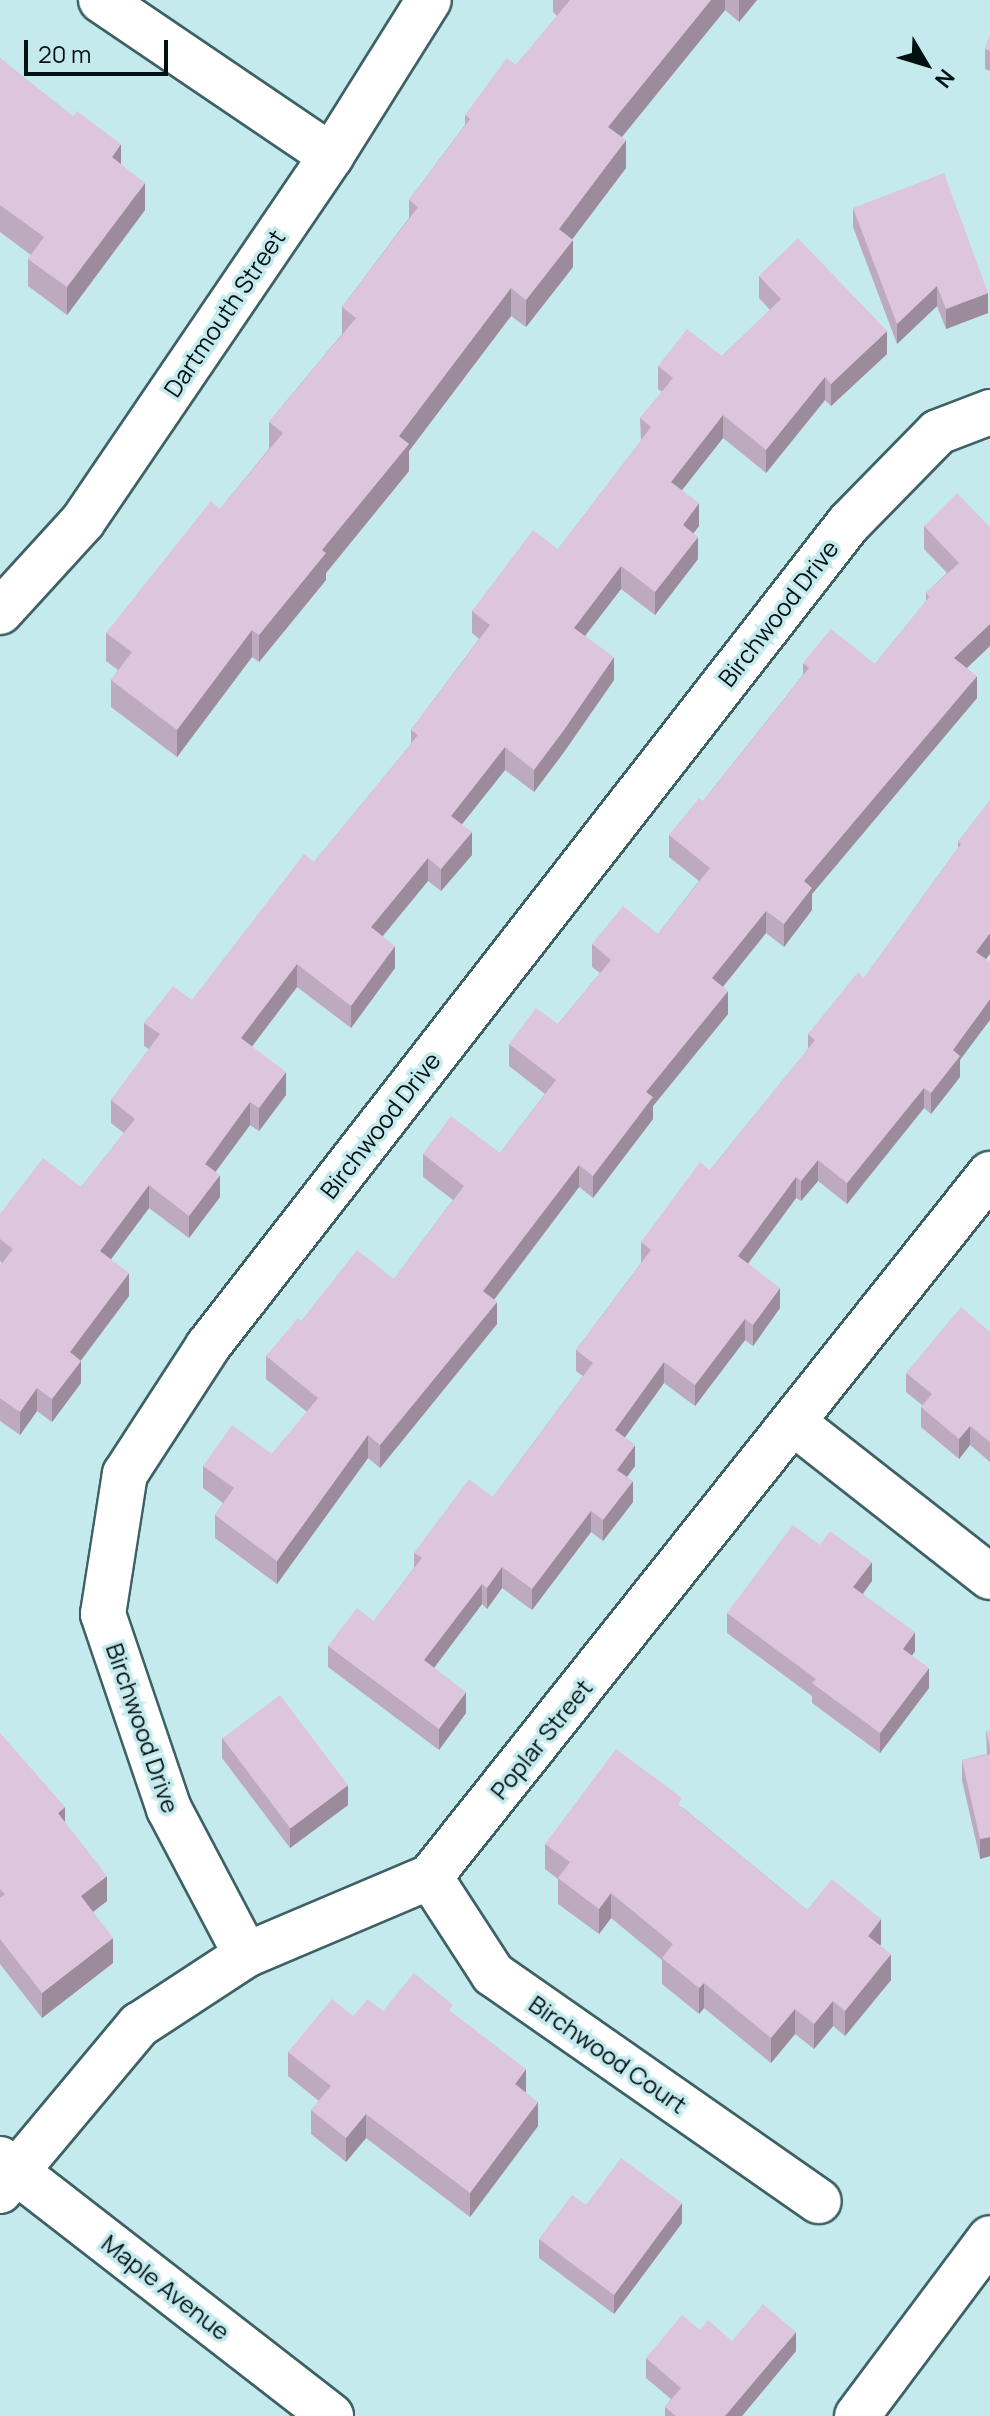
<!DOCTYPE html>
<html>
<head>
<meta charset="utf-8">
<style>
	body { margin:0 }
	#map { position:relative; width:990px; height:2416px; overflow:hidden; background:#c4eaee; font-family:Manrope,sans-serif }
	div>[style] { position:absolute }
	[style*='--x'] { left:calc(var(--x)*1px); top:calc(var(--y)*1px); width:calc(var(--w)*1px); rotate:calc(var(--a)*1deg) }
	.roads { filter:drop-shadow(2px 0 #3e6164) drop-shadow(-2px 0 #3e6164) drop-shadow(0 2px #3e6164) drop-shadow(0 -2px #3e6164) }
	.minor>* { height:44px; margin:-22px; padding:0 22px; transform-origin:22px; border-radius:22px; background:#fff }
	.tertiary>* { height:44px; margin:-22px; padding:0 22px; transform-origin:22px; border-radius:22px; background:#fff }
	.wall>* { inset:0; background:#beaabe }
	.shaded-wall>* { inset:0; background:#9b8b9b }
	.building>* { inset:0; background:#ddc6dd; transform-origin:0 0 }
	span { translate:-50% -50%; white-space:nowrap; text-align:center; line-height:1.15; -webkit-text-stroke:7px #c4eaee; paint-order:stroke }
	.street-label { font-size:24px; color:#041112 }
	.north { position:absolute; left:886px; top:24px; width:80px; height:80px; -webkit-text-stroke:6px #c4eaee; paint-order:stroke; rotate:128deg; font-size:22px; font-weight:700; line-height:32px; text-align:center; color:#041112 }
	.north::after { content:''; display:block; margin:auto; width:28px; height:36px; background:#041112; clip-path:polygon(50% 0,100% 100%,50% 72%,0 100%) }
	.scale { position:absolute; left:24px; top:40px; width:144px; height:36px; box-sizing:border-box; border:4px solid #041112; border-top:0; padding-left:10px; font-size:24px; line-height:28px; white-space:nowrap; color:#041112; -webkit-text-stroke:6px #c4eaee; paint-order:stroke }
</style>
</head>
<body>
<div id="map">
	<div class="roads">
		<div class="minor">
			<i style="--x:101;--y:0;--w:278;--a:34.1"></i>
			<i style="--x:0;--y:612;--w:123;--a:-47.6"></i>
			<i style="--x:83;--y:521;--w:441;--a:-55.8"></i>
			<i style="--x:331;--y:156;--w:184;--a:-57.9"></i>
			<i style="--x:795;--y:1424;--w:248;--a:38.1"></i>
			<i style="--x:430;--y:1877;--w:116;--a:57"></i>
			<i style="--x:493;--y:1974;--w:397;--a:34.9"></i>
			<i style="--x:246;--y:1955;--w:165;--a:-117.8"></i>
			<i style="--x:169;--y:1809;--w:206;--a:-108.7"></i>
			<i style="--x:103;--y:1614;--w:142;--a:-81.1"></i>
			<i style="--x:125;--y:1474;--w:153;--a:-57"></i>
			<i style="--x:208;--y:1346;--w:1043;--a:-52.09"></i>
			<i style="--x:849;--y:523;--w:127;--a:-45.6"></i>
			<i style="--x:938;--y:432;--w:56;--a:-21"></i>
			<i style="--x:0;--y:2191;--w:217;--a:-50.1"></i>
			<i style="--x:139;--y:2025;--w:128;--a:-33.2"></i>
			<i style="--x:246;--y:1955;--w:200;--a:-23"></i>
			<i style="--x:430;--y:1877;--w:899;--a:-51.46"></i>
			<i style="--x:857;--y:2416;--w:222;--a:-53.2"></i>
		</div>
		<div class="tertiary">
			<i style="--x:0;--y:2159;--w:419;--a:37.8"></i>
		</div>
	</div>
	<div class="wall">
		<i style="clip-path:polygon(553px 0,757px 0,739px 22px,725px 10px,622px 137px,626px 168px,572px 239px,573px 267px,526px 327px,511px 316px,409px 451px,409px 471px,326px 573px,326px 580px,259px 662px,252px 657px,177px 757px,111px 707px,111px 680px,118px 670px,106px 661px,106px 633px,220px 509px,269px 449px,269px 422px,342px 334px,342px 307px,409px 218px,409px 200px,465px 125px,465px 115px,516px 65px,557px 16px,553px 12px)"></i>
		<i style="clip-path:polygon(990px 36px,990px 71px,985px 69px,985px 49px)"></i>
		<i style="clip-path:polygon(0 58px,121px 164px,145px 210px,67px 315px,28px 286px,28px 259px,31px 255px,0 232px)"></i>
		<i style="clip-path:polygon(853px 208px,988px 313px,946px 329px,937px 306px,897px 344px,853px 227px)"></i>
		<i style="clip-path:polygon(759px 276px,887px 354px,831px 406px,825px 400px,766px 473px,723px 438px,682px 490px,699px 526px,693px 533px,698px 559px,655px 615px,621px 589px,585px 636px,614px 680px,564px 752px,534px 792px,505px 770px,462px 824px,472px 855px,441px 891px,428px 881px,383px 936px,395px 968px,351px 1028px,297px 987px,252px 1046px,286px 1095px,259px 1131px,250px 1125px,216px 1171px,220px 1197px,189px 1238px,149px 1208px,111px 1259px,129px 1296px,81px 1360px,81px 1383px,52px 1422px,37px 1411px,20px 1435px,0 1421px,0 1266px,2px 1263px,0 1261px,0 1214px,81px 1187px,124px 1133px,111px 1123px,111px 1100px,149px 1049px,144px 1046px,144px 1023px,192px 1000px,314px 862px,411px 744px,411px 730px,479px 639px,472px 633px,472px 611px,558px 549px,641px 441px,640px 418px,662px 392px,658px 389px,658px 366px,722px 356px,770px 310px,759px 298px)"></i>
		<i style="clip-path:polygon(924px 526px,990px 527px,990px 646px,967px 668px,977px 698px,812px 894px,812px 910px,784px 947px,766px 933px,723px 987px,728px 1014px,653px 1106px,653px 1119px,593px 1198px,579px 1187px,494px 1300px,497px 1324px,380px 1468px,368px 1458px,277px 1584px,215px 1538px,215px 1515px,223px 1503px,203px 1488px,203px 1466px,272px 1454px,307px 1412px,266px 1379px,266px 1356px,301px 1321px,394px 1279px,453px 1200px,423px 1177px,423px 1154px,500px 1153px,545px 1094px,509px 1066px,509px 1044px,558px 1024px,600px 973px,592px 967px,592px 944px,658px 934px,699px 881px,669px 857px,669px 835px,703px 801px,803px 675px,803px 663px,875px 664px,926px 601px,926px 593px,947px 573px,924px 549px)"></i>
		<i style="clip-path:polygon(990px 800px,986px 959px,960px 1060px,960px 1077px,931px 1114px,924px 1108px,847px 1204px,818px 1181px,801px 1201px,796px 1198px,748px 1264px,780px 1308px,753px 1346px,745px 1340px,695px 1406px,664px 1383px,625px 1437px,635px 1466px,627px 1477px,633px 1502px,603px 1541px,591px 1532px,532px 1610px,502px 1588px,487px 1609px,482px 1604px,434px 1668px,466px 1713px,439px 1750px,328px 1667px,328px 1646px,374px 1621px,414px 1568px,414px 1553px,493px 1497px,583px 1376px,576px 1371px,576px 1350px,641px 1263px,641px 1242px,710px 1170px,808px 1049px,808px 1034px,864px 978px,958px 848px,958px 842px)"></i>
		<i style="clip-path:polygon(990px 1332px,990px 1462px,970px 1445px,959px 1459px,921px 1427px,921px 1407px,922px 1405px,906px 1392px,906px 1373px)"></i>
		<i style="clip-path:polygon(820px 1545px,872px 1581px,863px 1594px,915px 1651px,912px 1656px,929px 1688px,880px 1753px,812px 1703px,812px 1696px,727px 1633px,727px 1613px)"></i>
		<i style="clip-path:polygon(986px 1731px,990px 1731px,990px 1856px,980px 1859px,962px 1780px,962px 1760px,987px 1754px)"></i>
		<i style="clip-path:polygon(0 1733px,65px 1822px,107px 1901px,93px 1912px,113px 1963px,42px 2018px,0 1964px)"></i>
		<i style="clip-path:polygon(222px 1738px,348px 1805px,290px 1848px,222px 1758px)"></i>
		<i style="clip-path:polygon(682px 1807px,807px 1910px,881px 1944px,880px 1945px,891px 1980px,845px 2036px,833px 2026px,814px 2049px,795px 2034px,771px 2063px,704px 2008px,699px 2014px,662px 1984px,662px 1960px,611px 1918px,599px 1934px,558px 1904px,558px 1879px,545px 1869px,545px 1844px)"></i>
		<i style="clip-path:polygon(383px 2011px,453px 2014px,526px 2093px,538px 2126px,470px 2217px,366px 2138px,346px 2162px,311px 2134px,311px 2110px,319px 2101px,288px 2076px,288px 2052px,353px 2016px)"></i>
		<i style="clip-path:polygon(586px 2205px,682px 2223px,614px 2314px,539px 2258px,539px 2239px)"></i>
		<i style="clip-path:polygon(700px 2330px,732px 2341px,796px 2351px,742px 2416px,665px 2416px,665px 2407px,671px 2399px,646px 2378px,646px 2358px)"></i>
	</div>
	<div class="shaded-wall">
		<i style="clip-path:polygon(711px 0,725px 0,725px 10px,608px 154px,608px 127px)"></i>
		<i style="clip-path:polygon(739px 0,757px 0,739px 22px)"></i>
		<i style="clip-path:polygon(626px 140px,626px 168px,559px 257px,559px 229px)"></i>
		<i style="clip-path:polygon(121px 144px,121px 171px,112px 157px)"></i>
		<i style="clip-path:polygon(145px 183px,145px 210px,67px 315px,67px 287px)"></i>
		<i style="clip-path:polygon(573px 240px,573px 267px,526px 327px,526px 300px)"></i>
		<i style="clip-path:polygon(937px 286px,937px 306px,897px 344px,897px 324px)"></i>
		<i style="clip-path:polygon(511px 288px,511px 316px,409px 451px,409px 471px,326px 573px,326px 580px,259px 662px,259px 635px,322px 550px,399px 436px)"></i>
		<i style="clip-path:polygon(988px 293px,988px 313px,946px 329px,946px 309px)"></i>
		<i style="clip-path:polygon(887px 331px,887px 354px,831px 406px,831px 384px)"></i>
		<i style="clip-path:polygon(825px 377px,825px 400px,766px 473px,766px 450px)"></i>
		<i style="clip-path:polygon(723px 415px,723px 438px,671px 504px,671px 482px)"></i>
		<i style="clip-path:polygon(699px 503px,699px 526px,683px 547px,683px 525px)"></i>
		<i style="clip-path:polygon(698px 537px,698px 559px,655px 615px,655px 592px)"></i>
		<i style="clip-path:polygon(621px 566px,621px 589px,574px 650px,574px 628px)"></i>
		<i style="clip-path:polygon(990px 624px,990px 646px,954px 680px,954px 658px)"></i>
		<i style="clip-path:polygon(252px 630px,252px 657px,177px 757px,177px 730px)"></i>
		<i style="clip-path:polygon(614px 657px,614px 680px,564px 752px,534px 792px,534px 770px)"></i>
		<i style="clip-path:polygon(977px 676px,977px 698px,812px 894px,812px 910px,784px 947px,784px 924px,804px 881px)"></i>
		<i style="clip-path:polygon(505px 747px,505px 770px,451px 838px,451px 816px)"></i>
		<i style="clip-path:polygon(472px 832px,472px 855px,441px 891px,441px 869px)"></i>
		<i style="clip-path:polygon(428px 858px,428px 881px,371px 950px,371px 927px)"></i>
		<i style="clip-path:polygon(766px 911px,766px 933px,712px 1000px,712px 978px)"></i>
		<i style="clip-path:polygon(990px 933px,990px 954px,976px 972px,976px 952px)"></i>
		<i style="clip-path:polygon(395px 946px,395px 968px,351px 1028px,351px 1006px)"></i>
		<i style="clip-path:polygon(297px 964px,297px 987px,241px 1061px,241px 1038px)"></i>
		<i style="clip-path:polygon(728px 991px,728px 1014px,653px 1106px,653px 1119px,593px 1198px,593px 1176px,646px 1092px)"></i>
		<i style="clip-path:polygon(990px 999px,990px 1020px,960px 1060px,960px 1077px,931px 1114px,931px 1093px,953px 1050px)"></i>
		<i style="clip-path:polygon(286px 1072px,286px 1095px,259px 1131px,259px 1108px)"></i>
		<i style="clip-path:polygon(924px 1088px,924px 1108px,847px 1204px,847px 1183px)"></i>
		<i style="clip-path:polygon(250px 1102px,250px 1125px,205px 1186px,205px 1164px)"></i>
		<i style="clip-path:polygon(818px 1160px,818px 1181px,801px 1201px,801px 1181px)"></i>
		<i style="clip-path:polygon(579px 1165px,579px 1187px,483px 1314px,483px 1291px)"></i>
		<i style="clip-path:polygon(220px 1175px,220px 1197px,189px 1238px,189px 1216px)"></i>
		<i style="clip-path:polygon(796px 1177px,796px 1198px,738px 1277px,738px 1256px)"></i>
		<i style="clip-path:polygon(149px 1185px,149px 1208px,100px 1274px,100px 1251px)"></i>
		<i style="clip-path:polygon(129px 1273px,129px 1296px,70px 1375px,70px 1352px)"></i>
		<i style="clip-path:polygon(780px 1288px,780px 1308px,753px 1346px,753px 1325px)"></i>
		<i style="clip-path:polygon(497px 1302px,497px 1324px,380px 1468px,380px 1445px)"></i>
		<i style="clip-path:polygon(745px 1319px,745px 1340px,695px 1406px,695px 1385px)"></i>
		<i style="clip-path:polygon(81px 1361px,81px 1383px,52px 1422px,52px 1399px)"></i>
		<i style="clip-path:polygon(664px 1362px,664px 1383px,615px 1451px,615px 1430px)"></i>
		<i style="clip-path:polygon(37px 1388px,37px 1411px,20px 1435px,20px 1412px)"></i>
		<i style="clip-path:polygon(970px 1426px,970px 1445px,959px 1459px,959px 1439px)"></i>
		<i style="clip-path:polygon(368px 1435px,368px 1458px,277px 1584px,277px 1561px)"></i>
		<i style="clip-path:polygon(635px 1445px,635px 1466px,617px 1490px,617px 1470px)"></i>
		<i style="clip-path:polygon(633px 1481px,633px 1502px,603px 1541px,603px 1520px)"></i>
		<i style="clip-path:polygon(591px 1511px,591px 1532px,532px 1610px,532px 1589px)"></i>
		<i style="clip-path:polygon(872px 1562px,872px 1581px,853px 1606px,853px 1587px)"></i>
		<i style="clip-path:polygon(502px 1567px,502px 1588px,487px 1609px,487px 1588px)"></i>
		<i style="clip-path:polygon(482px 1584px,482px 1604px,424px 1681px,424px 1660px)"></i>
		<i style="clip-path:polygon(915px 1632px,915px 1651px,903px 1669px,903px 1649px)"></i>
		<i style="clip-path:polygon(929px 1668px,929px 1688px,880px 1753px,880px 1733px)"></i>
		<i style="clip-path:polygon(466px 1692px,466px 1713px,439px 1750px,439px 1729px)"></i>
		<i style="clip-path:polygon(348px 1785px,348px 1805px,290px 1848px,290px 1828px)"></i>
		<i style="clip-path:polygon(65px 1807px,65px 1832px,58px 1813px)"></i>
		<i style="clip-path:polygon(990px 1837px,990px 1856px,980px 1859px,980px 1839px)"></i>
		<i style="clip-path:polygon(107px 1876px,107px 1901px,81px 1921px,81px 1896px)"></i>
		<i style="clip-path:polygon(611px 1893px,611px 1918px,599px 1934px,599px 1909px)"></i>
		<i style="clip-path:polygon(881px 1919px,881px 1944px,868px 1961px,868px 1936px)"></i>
		<i style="clip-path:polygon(113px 1938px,113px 1963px,42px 2018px,42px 1993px)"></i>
		<i style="clip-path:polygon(891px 1954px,891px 1980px,845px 2036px,845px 2011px)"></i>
		<i style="clip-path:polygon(704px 1983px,704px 2008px,699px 2014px,699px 1988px)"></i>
		<i style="clip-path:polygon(833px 2001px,833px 2026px,814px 2049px,814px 2024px)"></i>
		<i style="clip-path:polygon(795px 2009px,795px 2034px,771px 2063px,771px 2038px)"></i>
		<i style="clip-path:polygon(526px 2069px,526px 2093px,515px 2084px)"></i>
		<i style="clip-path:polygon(538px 2102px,538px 2126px,470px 2217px,470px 2193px)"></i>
		<i style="clip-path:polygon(366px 2114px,366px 2138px,346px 2162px,346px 2138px)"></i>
		<i style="clip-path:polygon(682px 2203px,682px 2223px,614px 2314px,614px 2295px)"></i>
		<i style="clip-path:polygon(796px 2332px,796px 2351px,742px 2416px,725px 2416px)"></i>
	</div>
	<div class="building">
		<i style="clip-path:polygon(570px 0,711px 0,608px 127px,626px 140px,559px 229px,573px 240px,526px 300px,511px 288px,399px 436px,409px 444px,322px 550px,326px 553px,259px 635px,252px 630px,177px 730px,111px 680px,132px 652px,106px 633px,211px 501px,220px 509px,283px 433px,269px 422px,356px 318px,342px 307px,418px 207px,409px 200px,470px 119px,465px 115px,507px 58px,516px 65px)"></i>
		<i style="clip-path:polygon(990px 36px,990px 51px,985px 49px)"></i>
		<i style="clip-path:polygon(0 58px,73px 116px,77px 111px,121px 144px,112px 157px,145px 183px,67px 287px,28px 259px,44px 237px,0 205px)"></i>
		<i style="clip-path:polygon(944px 173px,988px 293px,946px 309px,937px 286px,897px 324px,853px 208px)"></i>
		<i style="clip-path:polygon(798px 238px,887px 331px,831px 384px,825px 377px,766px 450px,723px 415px,671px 482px,699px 503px,683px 525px,698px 537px,655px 592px,621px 566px,574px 628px,614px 657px,564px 730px,534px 770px,505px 747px,451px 816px,472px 832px,441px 869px,428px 858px,371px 927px,395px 946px,351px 1006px,297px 964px,241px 1038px,286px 1072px,259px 1108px,250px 1102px,205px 1164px,220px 1175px,189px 1216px,149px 1185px,100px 1251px,129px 1273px,70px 1352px,81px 1361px,52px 1399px,37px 1388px,20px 1412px,0 1398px,0 1266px,13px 1249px,0 1239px,0 1214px,43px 1158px,81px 1187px,135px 1119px,111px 1100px,160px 1034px,144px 1023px,173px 986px,192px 1000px,304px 854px,314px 862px,418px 735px,411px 730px,490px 625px,472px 611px,533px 530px,558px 549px,651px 427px,640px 418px,673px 378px,658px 366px,687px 329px,722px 356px,781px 299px,759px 276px)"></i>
		<i style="clip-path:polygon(957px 493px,990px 527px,990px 624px,954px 658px,977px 676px,804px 881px,812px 888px,784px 924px,766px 911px,712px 978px,728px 991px,646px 1092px,653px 1097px,593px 1176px,579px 1165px,483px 1291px,497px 1302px,380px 1445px,368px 1435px,277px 1561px,215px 1515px,234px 1488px,203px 1466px,232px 1425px,272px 1454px,318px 1398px,266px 1356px,298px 1318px,301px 1321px,357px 1250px,394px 1279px,464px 1186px,423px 1154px,451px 1116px,500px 1153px,556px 1080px,509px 1044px,536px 1008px,558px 1024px,611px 960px,592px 944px,623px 906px,658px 934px,710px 868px,669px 835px,699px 798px,703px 801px,809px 668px,803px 663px,831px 629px,875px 664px,929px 597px,926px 593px,959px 563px,924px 526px)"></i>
		<i style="clip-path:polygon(990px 800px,990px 933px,976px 952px,990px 962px,990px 999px,953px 1050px,960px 1056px,931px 1093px,924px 1088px,847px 1183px,818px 1160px,801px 1181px,796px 1177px,738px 1256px,780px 1288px,753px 1325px,745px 1319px,695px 1385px,664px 1362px,615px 1430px,635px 1445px,617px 1470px,633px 1481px,603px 1520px,591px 1511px,532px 1589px,502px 1567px,487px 1588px,482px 1584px,424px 1660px,466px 1692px,439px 1729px,328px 1646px,357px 1608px,374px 1621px,422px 1558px,414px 1553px,469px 1479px,493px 1497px,593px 1363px,576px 1350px,651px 1250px,641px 1242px,700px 1162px,710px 1170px,815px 1040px,808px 1034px,858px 972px,864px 978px,961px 844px,958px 842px)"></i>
		<i style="clip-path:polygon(961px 1307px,990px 1332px,990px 1442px,970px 1426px,959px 1439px,921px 1407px,932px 1394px,906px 1373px)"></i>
		<i style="clip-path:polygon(793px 1525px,820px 1545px,830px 1531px,872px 1562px,853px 1587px,915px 1632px,903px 1649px,929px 1668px,880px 1733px,812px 1683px,816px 1679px,727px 1613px)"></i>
		<i style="left:280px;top:1695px;width:113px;height:72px;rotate:53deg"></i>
		<i style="clip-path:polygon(986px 1731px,990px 1731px,990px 1747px)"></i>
		<i style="clip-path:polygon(0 1733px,65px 1807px,58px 1813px,107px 1876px,81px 1896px,113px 1938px,42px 1993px,0 1939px,0 1898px,5px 1894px,0 1889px)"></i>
		<i style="clip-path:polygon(616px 1749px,682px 1798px,678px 1804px,807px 1910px,832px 1879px,881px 1919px,868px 1936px,891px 1954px,845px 2011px,833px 2001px,814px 2024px,795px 2009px,771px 2038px,704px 1983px,699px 1988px,662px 1958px,673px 1944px,611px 1893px,599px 1909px,558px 1878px,570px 1862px,545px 1844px)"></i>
		<i style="clip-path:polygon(990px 1754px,990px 1837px,980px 1839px,962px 1760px)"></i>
		<i style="clip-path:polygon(414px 1973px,453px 2005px,449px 2010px,526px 2069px,515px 2084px,538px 2102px,470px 2193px,366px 2114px,346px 2138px,311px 2110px,331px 2086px,288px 2052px,332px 1999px,353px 2016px,368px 1999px,383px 2011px)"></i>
		<i style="clip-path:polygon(621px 2158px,682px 2203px,614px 2295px,539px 2239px,572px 2195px,586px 2205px)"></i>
		<i style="clip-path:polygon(763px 2304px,796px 2332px,725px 2416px,676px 2416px,665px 2407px,681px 2388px,646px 2358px,682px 2315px,700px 2330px,708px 2320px,732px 2341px)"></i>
	</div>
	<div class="street-label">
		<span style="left:224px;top:313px;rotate:-56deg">Dartmouth Street</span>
		<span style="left:778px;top:613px;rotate:-52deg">Birchwood Drive</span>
		<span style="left:380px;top:1125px;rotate:-52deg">Birchwood Drive</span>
		<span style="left:143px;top:1728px;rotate:71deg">Birchwood Drive</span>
		<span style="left:541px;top:1739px;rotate:-51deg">Poplar Street</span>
		<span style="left:608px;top:2054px;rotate:35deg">Birchwood Court</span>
		<span style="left:166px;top:2287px;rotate:38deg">Maple Avenue</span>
	</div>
	<div class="north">N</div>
	<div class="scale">20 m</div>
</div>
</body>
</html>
